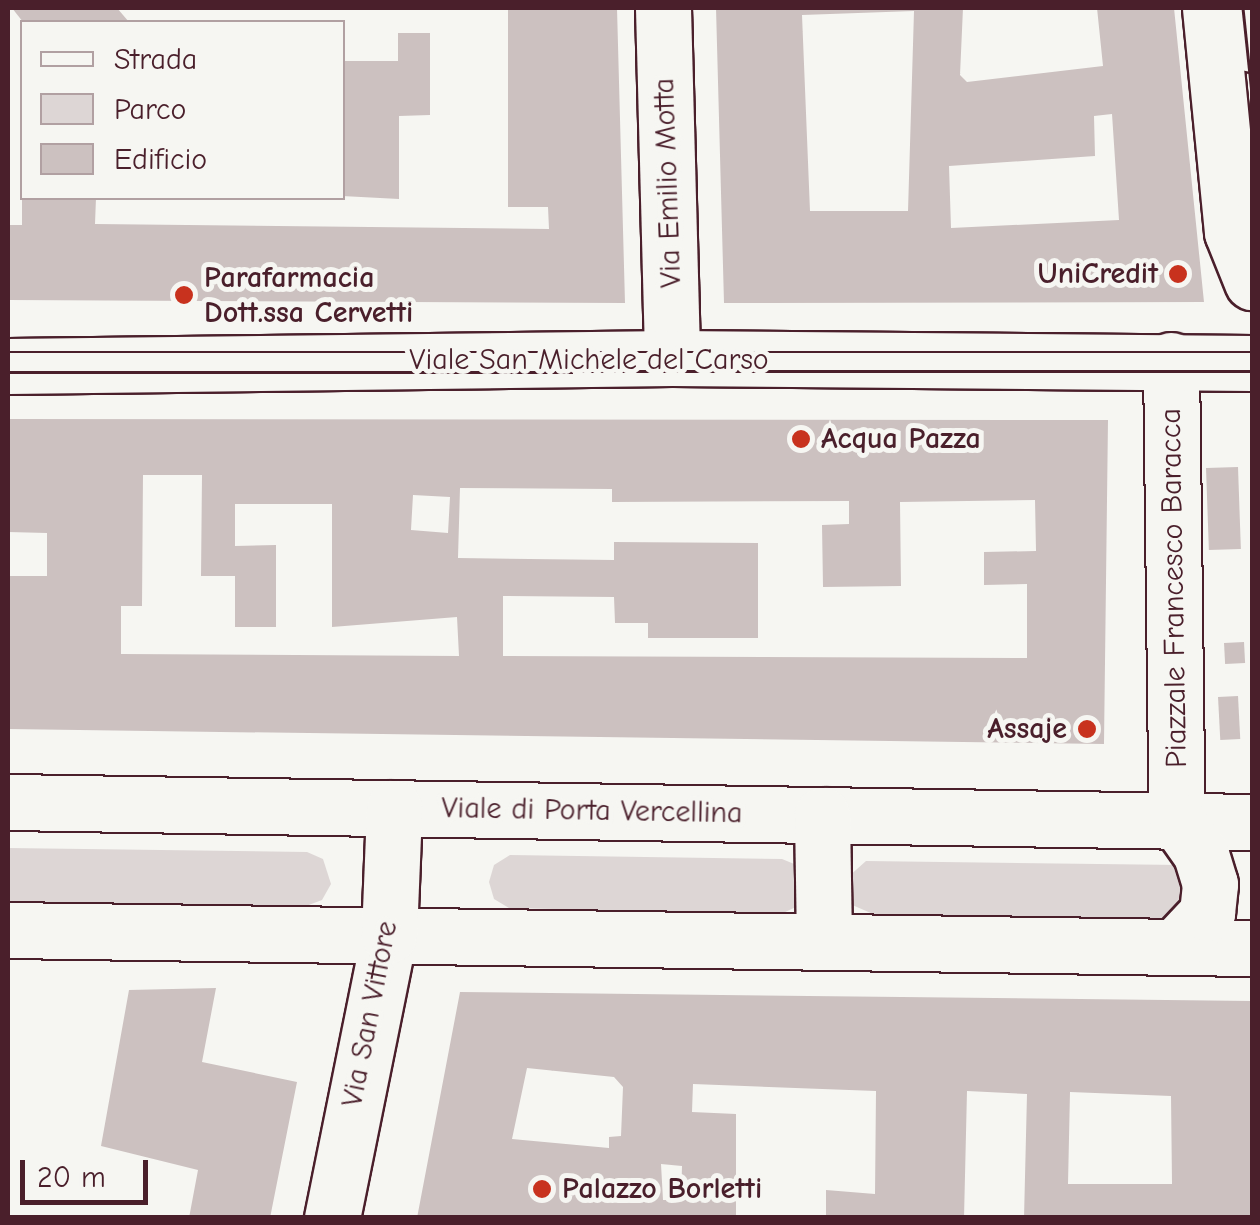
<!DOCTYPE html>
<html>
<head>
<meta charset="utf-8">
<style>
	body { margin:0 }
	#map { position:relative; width:1260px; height:1225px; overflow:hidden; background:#f6f6f2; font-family:"Comic Neue",sans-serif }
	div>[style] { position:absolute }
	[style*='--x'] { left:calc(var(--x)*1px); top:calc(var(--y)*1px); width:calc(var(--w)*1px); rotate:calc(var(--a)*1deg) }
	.green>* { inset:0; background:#ddd6d5 }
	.building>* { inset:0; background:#ccc1c0; transform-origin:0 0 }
	.roads { filter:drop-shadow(2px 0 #4a1f2b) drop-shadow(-2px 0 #4a1f2b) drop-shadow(0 2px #4a1f2b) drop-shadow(0 -2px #4a1f2b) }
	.minor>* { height:55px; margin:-27.5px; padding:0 27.5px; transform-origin:27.5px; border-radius:27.5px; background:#f6f6f2 }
	.major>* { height:55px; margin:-27.5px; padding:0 27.5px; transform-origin:27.5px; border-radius:27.5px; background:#f6f6f2 }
	.tram>* { height:2.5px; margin:-1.25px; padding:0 1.25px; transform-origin:1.25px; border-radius:1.25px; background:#4a1f2b }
	.dots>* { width:28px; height:28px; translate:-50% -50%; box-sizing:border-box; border:5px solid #f6f6f2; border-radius:50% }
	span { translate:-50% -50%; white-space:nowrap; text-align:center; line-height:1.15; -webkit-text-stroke:10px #f6f6f2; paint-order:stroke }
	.street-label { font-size:30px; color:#4a1f2b }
	.poi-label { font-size:30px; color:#4a1f2b; font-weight:700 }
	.right { translate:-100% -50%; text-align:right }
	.left { translate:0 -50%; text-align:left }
	.frame { position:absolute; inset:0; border:10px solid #4a1f2b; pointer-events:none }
	.legend { position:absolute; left:20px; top:20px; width:325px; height:180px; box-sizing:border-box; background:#f6f6f2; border:2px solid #b1a0a2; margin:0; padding:12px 18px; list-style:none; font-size:30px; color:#4a1f2b }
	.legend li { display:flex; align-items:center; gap:20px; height:50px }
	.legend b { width:50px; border:2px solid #b1a0a2 }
	.scale { position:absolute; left:20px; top:1160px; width:128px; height:45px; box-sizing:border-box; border:5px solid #4a1f2b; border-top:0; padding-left:12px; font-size:30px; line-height:35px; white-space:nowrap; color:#4a1f2b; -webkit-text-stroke:8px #f6f6f2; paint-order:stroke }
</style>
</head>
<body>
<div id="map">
	<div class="green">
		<i style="clip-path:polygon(8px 848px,307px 852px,323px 859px,331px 884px,322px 900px,306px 906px,8px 902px)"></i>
		<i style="clip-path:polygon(510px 855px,782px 859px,799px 866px,798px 906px,781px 914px,509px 908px,494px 899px,489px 882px,494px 865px)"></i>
		<i style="clip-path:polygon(866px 861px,1180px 865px,1189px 867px,1180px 919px,873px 914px,850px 904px,847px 878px)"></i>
	</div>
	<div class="building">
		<i style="clip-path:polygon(12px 8px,117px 8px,129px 22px,23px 22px)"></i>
		<i style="clip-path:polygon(508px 8px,617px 8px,625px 303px,8px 300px,8px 225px,22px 225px,22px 198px,96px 198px,95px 224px,549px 229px,548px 207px,508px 207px)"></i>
		<i style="clip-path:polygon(evenodd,716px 8px,963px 8px,960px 75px,967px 82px,1103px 66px,1097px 8px,1174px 8px,1204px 302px,724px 303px,716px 8px,914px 11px,908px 211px,810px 211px,802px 15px,914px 11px,716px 8px,1112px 114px,1119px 220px,951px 228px,949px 166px,1095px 156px,1094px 116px,1112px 114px)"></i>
		<i style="clip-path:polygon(398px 33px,430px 33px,430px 115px,399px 116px,399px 199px,342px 196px,342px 61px,398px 61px)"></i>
		<i style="clip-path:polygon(evenodd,8px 419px,1108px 420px,1104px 744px,8px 729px,8px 576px,47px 576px,47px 533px,8px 532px,8px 419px,143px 475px,202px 475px,201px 576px,235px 576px,235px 627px,276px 627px,276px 545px,235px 546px,235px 504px,332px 504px,332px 627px,457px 617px,459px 656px,121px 654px,121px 606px,142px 606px,143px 475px,8px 419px,460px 488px,612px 489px,612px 502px,849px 501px,849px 524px,822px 525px,823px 587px,901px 586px,900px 502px,1035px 500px,1036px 551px,984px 552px,984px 585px,1027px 584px,1027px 658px,503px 656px,503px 596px,614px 597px,615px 623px,648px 623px,648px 638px,758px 638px,758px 543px,614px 542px,614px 560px,458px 558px,460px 488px,8px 419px,413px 495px,450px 497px,448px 533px,411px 530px,413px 495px)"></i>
		<i style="left:1238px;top:467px;width:82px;height:32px;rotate:88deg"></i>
		<i style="left:1244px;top:642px;width:21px;height:20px;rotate:87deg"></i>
		<i style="left:1238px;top:696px;width:43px;height:20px;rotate:87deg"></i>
		<i style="clip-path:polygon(216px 988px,202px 1062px,297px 1082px,270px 1218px,189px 1218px,198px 1170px,101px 1146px,129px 990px)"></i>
		<i style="clip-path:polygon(evenodd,460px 992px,1252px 1001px,1252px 1218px,1024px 1218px,1027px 1094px,967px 1091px,964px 1218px,826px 1218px,826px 1190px,875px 1194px,876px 1091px,693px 1084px,692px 1112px,736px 1114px,736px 1218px,417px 1218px,460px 992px,527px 1068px,614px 1077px,623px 1087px,621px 1136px,609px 1137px,609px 1148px,512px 1139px,527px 1068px,460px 992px,1070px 1092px,1171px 1096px,1172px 1184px,1068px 1184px,1070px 1092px,460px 992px,661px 1164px,682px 1166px,681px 1200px,663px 1200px,661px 1164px)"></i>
	</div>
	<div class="roads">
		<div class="minor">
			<i style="--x:663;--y:8;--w:350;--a:88.5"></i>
			<i style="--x:1210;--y:8;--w:225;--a:84.4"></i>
			<i style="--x:1232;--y:232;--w:54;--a:68.2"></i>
			<i style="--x:1248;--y:8;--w:36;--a:84"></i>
			<i style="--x:1171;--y:360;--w:460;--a:89.3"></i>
			<i style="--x:8;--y:366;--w:664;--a:-0.69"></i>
			<i style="--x:672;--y:358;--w:580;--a:0.49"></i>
			<i style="--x:332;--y:1218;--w:289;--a:-78.6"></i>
		</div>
		<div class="major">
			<i style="--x:8;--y:802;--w:1244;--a:0.92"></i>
			<i style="--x:822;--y:815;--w:126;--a:89.1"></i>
			<i style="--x:8;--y:930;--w:1244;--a:0.83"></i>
			<i style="--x:389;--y:935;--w:127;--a:-87.7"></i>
			<i style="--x:1175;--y:947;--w:47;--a:-46.7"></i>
			<i style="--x:1207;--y:913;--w:29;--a:-84"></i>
			<i style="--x:1210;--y:884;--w:31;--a:-107"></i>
			<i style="--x:1201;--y:854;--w:42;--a:-125.2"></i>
		</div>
	</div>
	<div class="tram">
		<i style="--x:1243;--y:8;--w:86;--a:84"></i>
		<i style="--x:8;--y:352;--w:1244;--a:0"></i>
		<i style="--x:8;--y:372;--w:1244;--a:-0.05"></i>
	</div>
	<div class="dots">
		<i style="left:1178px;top:274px;background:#c8321e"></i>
		<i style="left:184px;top:295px;background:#c8321e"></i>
		<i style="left:801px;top:439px;background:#c8321e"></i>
		<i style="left:1087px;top:729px;background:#c8321e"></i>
		<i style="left:542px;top:1189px;background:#c8321e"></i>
	</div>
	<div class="street-label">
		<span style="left:668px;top:183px;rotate:-92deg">Via Emilio Motta</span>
		<span style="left:589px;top:360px">Viale San Michele del Carso</span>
		<span style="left:1174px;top:588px;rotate:-91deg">Piazzale Francesco Baracca</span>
		<span style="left:592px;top:811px;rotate:1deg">Viale di Porta Vercellina</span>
		<span style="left:370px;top:1014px;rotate:-79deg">Via San Vittore</span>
	</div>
	<div class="poi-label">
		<span class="right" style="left:1158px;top:274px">UniCredit</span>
		<span class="left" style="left:204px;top:295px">Parafarmacia<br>Dott.ssa Cervetti</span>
		<span class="left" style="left:821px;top:439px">Acqua Pazza</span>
		<span class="right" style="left:1067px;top:729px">Assaje</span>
		<span class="left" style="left:562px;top:1189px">Palazzo Borletti</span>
	</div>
	<div class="frame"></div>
	<ul class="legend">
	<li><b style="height:12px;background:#f6f6f2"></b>Strada</li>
	<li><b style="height:28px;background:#ddd6d5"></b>Parco</li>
	<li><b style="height:28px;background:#ccc1c0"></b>Edificio</li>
	</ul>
	<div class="scale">20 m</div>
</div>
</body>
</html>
